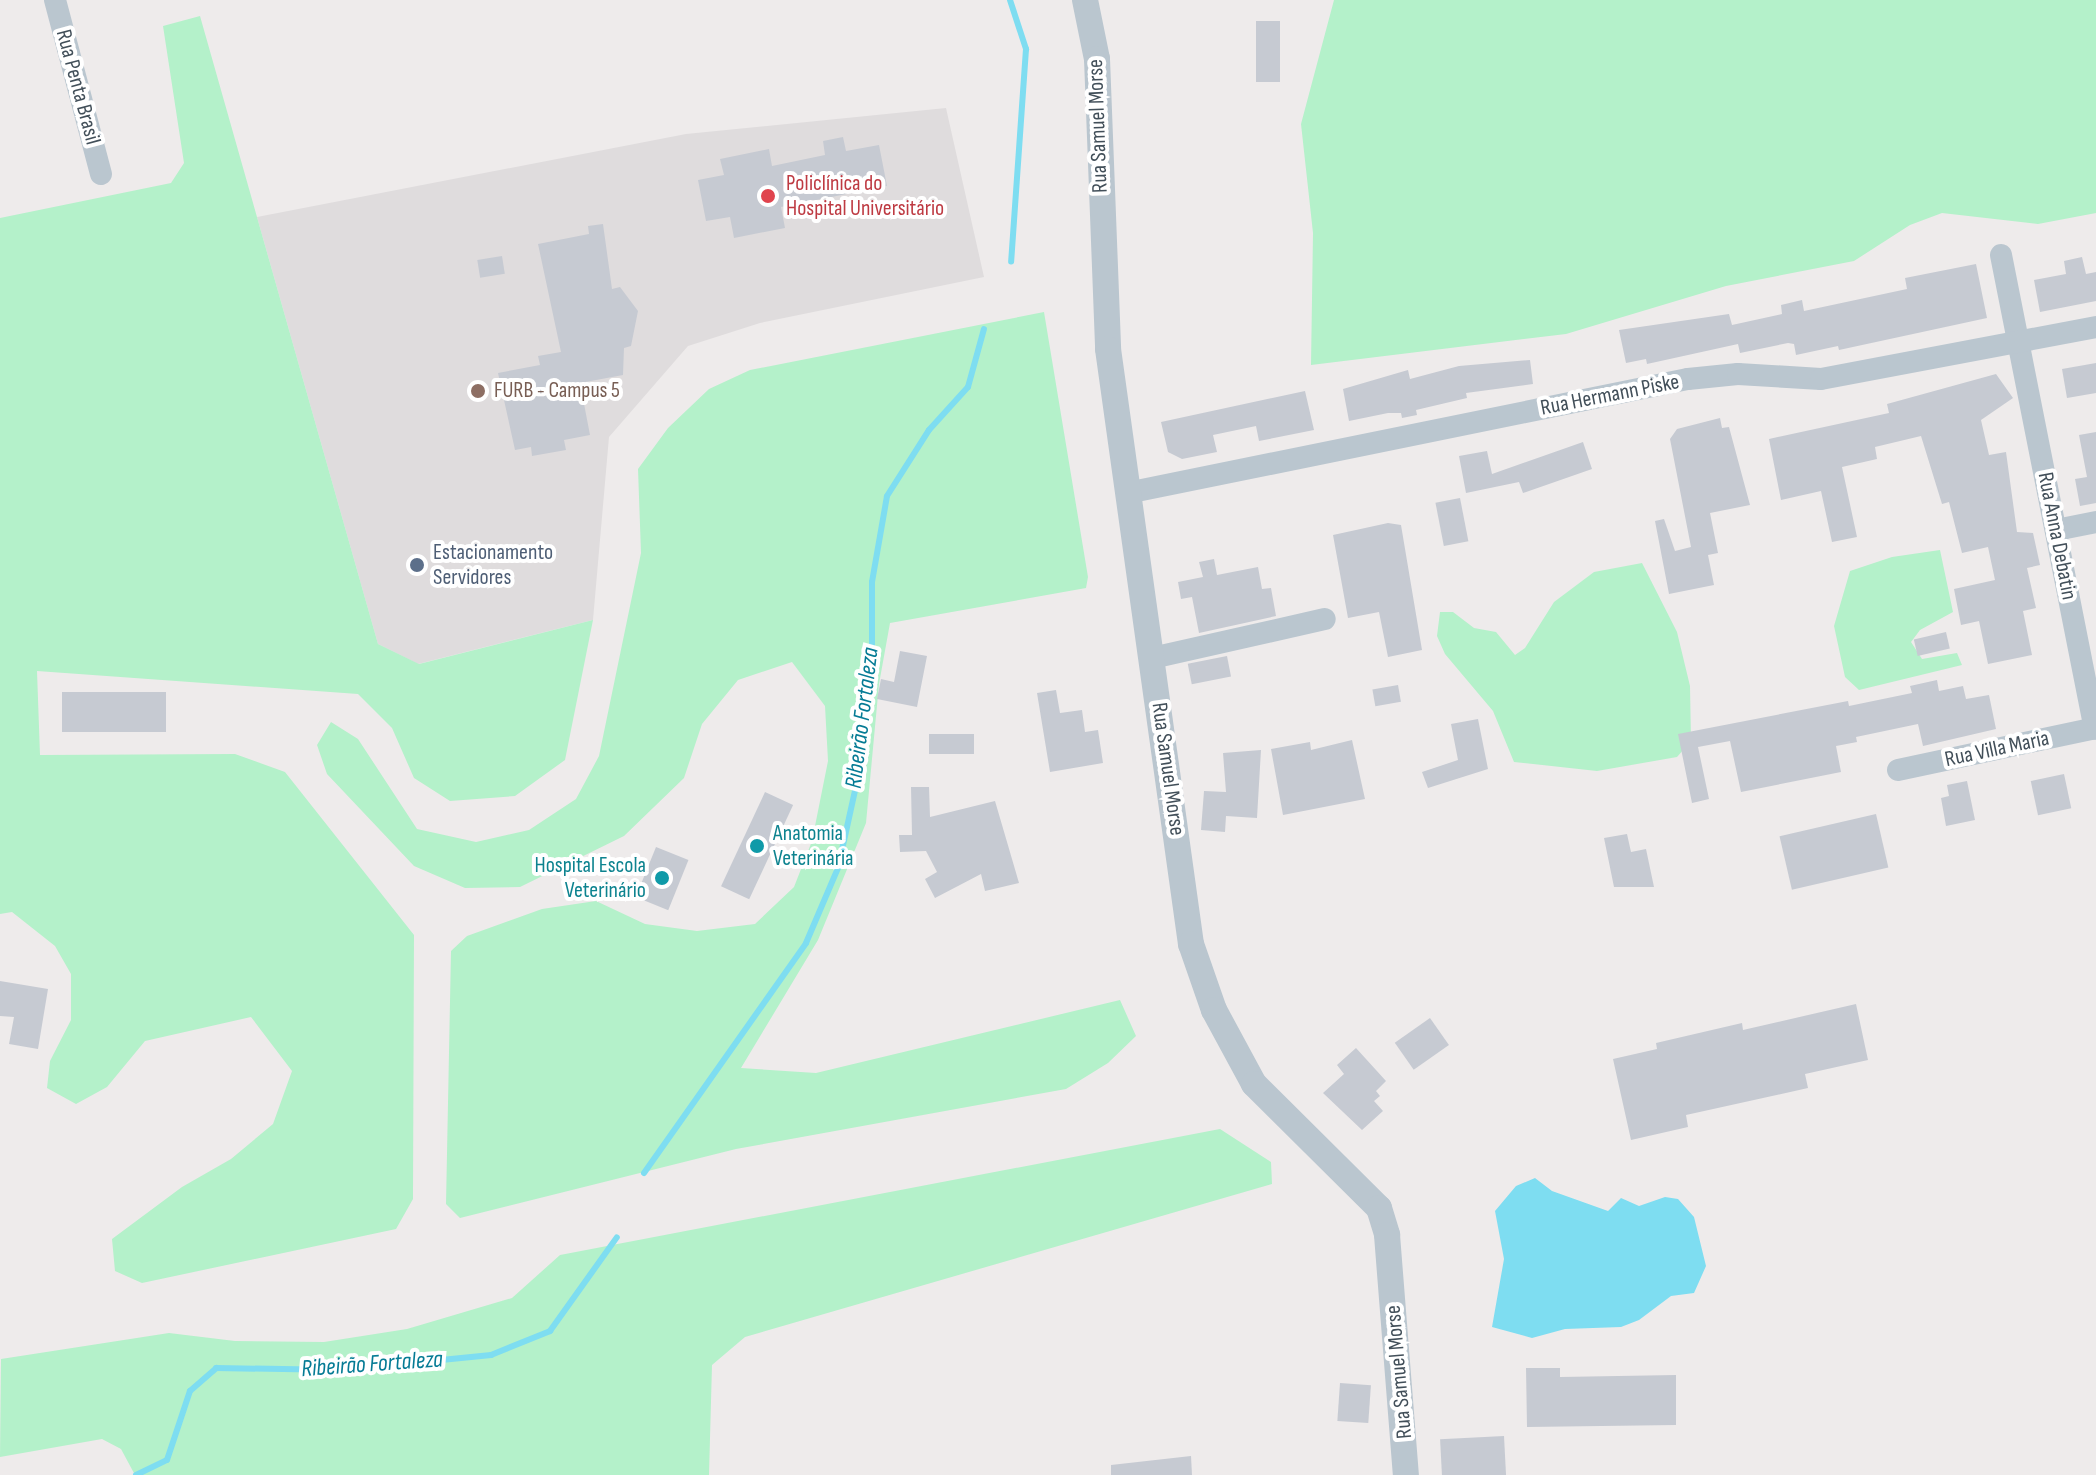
<!DOCTYPE html>
<html>
<head>
<meta charset="utf-8">
<style>
	body { margin:0 }
	#map { position:relative; width:2096px; height:1475px; overflow:hidden; background:#eeebeb; font-family:"Sofia Sans Condensed",sans-serif }
	div>[style] { position:absolute }
	[style*='--x'] { left:calc(var(--x)*1px); top:calc(var(--y)*1px); width:calc(var(--w)*1px); rotate:calc(var(--a)*1deg) }
	.education>* { inset:0; background:#dfdcdd }
	.green>* { inset:0; background:#b4f1ca }
	.water>* { inset:0; background:#7eddf1 }
	.stream>* { height:6px; margin:-3px; padding:0 3px; transform-origin:3px; border-radius:3px; background:#7eddf1 }
	.building>* { inset:0; background:#c6cad2; transform-origin:0 0 }
	.minor>* { height:22px; margin:-11px; padding:0 11px; transform-origin:11px; border-radius:11px; background:#bac6cf }
	.tertiary>* { height:26px; margin:-13px; padding:0 13px; transform-origin:13px; border-radius:13px; background:#bac6cf }
	.dots>* { width:22px; height:22px; translate:-50% -50%; box-sizing:border-box; border:4px solid #fff; border-radius:50% }
	span { translate:-50% -50%; white-space:nowrap; text-align:center; line-height:1.15; -webkit-text-stroke:8px #fff; paint-order:stroke }
	.street-label { font-size:22px; color:#424f59 }
	.health-label { font-size:22px; color:#be3a42 }
	.left { translate:0 -50%; text-align:left }
	.education-label { font-size:22px; color:#785e54 }
	.service-label { font-size:22px; color:#4e5e75 }
	.culture-label { font-size:22px; color:#0d838f }
	.right { translate:-100% -50%; text-align:right }
	.water-label { font-size:24px; color:#057b95; font-style:italic }
</style>
</head>
<body>
<div id="map">
	<div class="education">
		<i style="clip-path:polygon(946px 108px,984px 277px,760px 323px,688px 346px,609px 437px,593px 620px,418px 664px,378px 644px,257px 217px,686px 134px)"></i>
	</div>
	<div class="green">
		<i style="clip-path:polygon(1334px 0,2096px 0,2096px 213px,2038px 224px,1942px 213px,1910px 225px,1854px 261px,1726px 286px,1566px 334px,1311px 365px,1313px 233px,1301px 124px)"></i>
		<i style="clip-path:polygon(200px 16px,378px 644px,419px 664px,593px 620px,565px 760px,515px 796px,450px 801px,414px 778px,392px 728px,358px 694px,37px 671px,40px 755px,235px 754px,285px 772px,414px 935px,413px 1199px,396px 1229px,142px 1283px,115px 1271px,112px 1239px,182px 1187px,231px 1159px,273px 1124px,292px 1071px,251px 1017px,145px 1041px,107px 1087px,76px 1104px,47px 1088px,50px 1061px,71px 1020px,71px 974px,55px 946px,12px 912px,0 914px,0 218px,171px 183px,184px 163px,163px 26px)"></i>
		<i style="clip-path:polygon(1044px 312px,1088px 577px,1086px 588px,890px 623px,879px 684px,866px 823px,818px 940px,741px 1068px,816px 1073px,1120px 1000px,1136px 1036px,1108px 1063px,1066px 1089px,736px 1149px,460px 1218px,446px 1204px,451px 951px,467px 936px,542px 909px,596px 901px,645px 924px,697px 931px,755px 924px,794px 887px,812px 841px,828px 761px,825px 706px,792px 662px,738px 680px,702px 724px,684px 778px,624px 836px,520px 887px,465px 888px,414px 866px,327px 774px,317px 745px,331px 722px,358px 739px,417px 829px,476px 842px,529px 830px,576px 799px,599px 756px,641px 553px,638px 469px,668px 428px,709px 389px,750px 370px)"></i>
		<i style="clip-path:polygon(1940px 550px,1953px 612px,1920px 630px,1911px 642px,1922px 659px,1957px 653px,1962px 665px,1859px 690px,1845px 677px,1834px 626px,1850px 571px,1892px 557px)"></i>
		<i style="clip-path:polygon(1642px 563px,1677px 632px,1690px 686px,1691px 741px,1677px 757px,1597px 771px,1514px 762px,1493px 711px,1445px 654px,1437px 636px,1440px 612px,1453px 612px,1474px 628px,1496px 632px,1515px 655px,1525px 648px,1554px 602px,1594px 572px)"></i>
		<i style="clip-path:polygon(1220px 1129px,1271px 1162px,1272px 1184px,745px 1337px,712px 1365px,709px 1475px,135px 1475px,121px 1449px,102px 1439px,0 1457px,1px 1359px,169px 1333px,235px 1341px,324px 1342px,407px 1329px,512px 1298px,560px 1255px)"></i>
	</div>
	<div class="water">
		<i style="clip-path:polygon(1535px 1178px,1552px 1191px,1608px 1211px,1621px 1198px,1639px 1206px,1665px 1197px,1678px 1199px,1694px 1217px,1706px 1266px,1694px 1293px,1671px 1296px,1639px 1320px,1621px 1327px,1565px 1329px,1532px 1338px,1492px 1327px,1504px 1259px,1495px 1211px,1516px 1186px)"></i>
	</div>
	<div class="stream">
		<i style="--x:1010;--y:0;--w:52;--a:71.9"></i>
		<i style="--x:1026;--y:49;--w:213;--a:94"></i>
		<i style="--x:644;--y:1173;--w:281;--a:-54.8"></i>
		<i style="--x:806;--y:943;--w:82;--a:-66.9"></i>
		<i style="--x:838;--y:868;--w:84;--a:-77.6"></i>
		<i style="--x:856;--y:786;--w:117;--a:-82.1"></i>
		<i style="--x:872;--y:670;--w:88;--a:-90"></i>
		<i style="--x:872;--y:582;--w:87;--a:-80.1"></i>
		<i style="--x:887;--y:496;--w:78;--a:-57.5"></i>
		<i style="--x:929;--y:430;--w:58;--a:-47.8"></i>
		<i style="--x:968;--y:387;--w:60;--a:-74.6"></i>
		<i style="--x:136;--y:1475;--w:34;--a:-26"></i>
		<i style="--x:167;--y:1460;--w:73;--a:-71.6"></i>
		<i style="--x:190;--y:1391;--w:35;--a:-41"></i>
		<i style="--x:216;--y:1368;--w:125;--a:0.9"></i>
		<i style="--x:341;--y:1370;--w:151;--a:-5.7"></i>
		<i style="--x:491;--y:1355;--w:64;--a:-22.1"></i>
		<i style="--x:550;--y:1331;--w:115;--a:-54.5"></i>
	</div>
	<div class="building">
		<i style="left:1256px;top:21px;width:24px;height:61px"></i>
		<i style="clip-path:polygon(843px 137px,846px 151px,879px 145px,887px 186px,781px 207px,785px 228px,734px 238px,730px 217px,706px 221px,698px 180px,724px 175px,720px 159px,769px 149px,772px 166px,825px 155px,823px 141px)"></i>
		<i style="clip-path:polygon(603px 224px,612px 289px,620px 287px,638px 311px,631px 346px,624px 348px,623px 375px,580px 383px,590px 435px,564px 440px,566px 450px,532px 456px,531px 447px,515px 450px,498px 373px,540px 365px,538px 356px,561px 352px,538px 244px,589px 234px,588px 226px)"></i>
		<i style="left:502px;top:256px;width:18px;height:25px;rotate:81deg"></i>
		<i style="clip-path:polygon(2082px 257px,2086px 274px,2096px 272px,2096px 301px,2040px 312px,2034px 280px,2066px 274px,2064px 261px)"></i>
		<i style="clip-path:polygon(1976px 264px,1987px 318px,1839px 350px,1838px 346px,1796px 355px,1794px 344px,1788px 343px,1740px 353px,1738px 344px,1647px 364px,1646px 359px,1626px 363px,1619px 330px,1729px 314px,1732px 325px,1782px 314px,1781px 305px,1802px 300px,1804px 311px,1907px 289px,1905px 278px)"></i>
		<i style="clip-path:polygon(1530px 360px,1533px 384px,1466px 393px,1467px 398px,1416px 410px,1417px 415px,1402px 418px,1401px 413px,1388px 413px,1349px 421px,1343px 389px,1408px 370px,1410px 379px,1459px 366px)"></i>
		<i style="clip-path:polygon(2096px 363px,2096px 393px,2067px 398px,2062px 369px)"></i>
		<i style="clip-path:polygon(1996px 374px,2013px 398px,1981px 420px,1989px 455px,2006px 452px,2017px 532px,2033px 533px,2040px 565px,2027px 568px,2036px 608px,2023px 611px,2032px 655px,1988px 664px,1979px 621px,1961px 625px,1954px 589px,1995px 580px,1988px 547px,1962px 553px,1949px 502px,1942px 504px,1921px 436px,1875px 447px,1877px 459px,1842px 467px,1857px 537px,1832px 542px,1821px 491px,1781px 500px,1769px 439px,1889px 413px,1887px 404px)"></i>
		<i style="clip-path:polygon(1305px 391px,1314px 430px,1259px 441px,1256px 426px,1213px 435px,1217px 452px,1182px 459px,1168px 452px,1161px 422px)"></i>
		<i style="clip-path:polygon(1720px 418px,1722px 428px,1729px 427px,1750px 505px,1710px 513px,1718px 553px,1708px 555px,1714px 585px,1669px 594px,1655px 521px,1664px 519px,1675px 551px,1691px 547px,1670px 439px,1677px 429px)"></i>
		<i style="clip-path:polygon(2096px 432px,2096px 503px,2080px 506px,2075px 479px,2087px 477px,2079px 435px)"></i>
		<i style="clip-path:polygon(1583px 442px,1592px 469px,1523px 493px,1519px 482px,1466px 493px,1459px 456px,1487px 451px,1492px 474px)"></i>
		<i style="left:1460px;top:498px;width:44px;height:25px;rotate:79deg"></i>
		<i style="clip-path:polygon(1388px 523px,1401px 525px,1422px 650px,1388px 657px,1379px 612px,1348px 618px,1333px 535px)"></i>
		<i style="clip-path:polygon(1214px 559px,1217px 575px,1258px 567px,1262px 589px,1271px 588px,1276px 616px,1199px 633px,1192px 597px,1181px 599px,1178px 582px,1203px 577px,1199px 562px)"></i>
		<i style="left:1946px;top:632px;width:17px;height:33px;rotate:77deg"></i>
		<i style="clip-path:polygon(900px 651px,927px 656px,917px 707px,877px 699px,881px 679px,894px 682px)"></i>
		<i style="left:1227px;top:656px;width:21px;height:40px;rotate:79deg"></i>
		<i style="clip-path:polygon(1937px 680px,1939px 691px,1963px 686px,1966px 699px,1989px 695px,1996px 729px,1923px 746px,1918px 724px,1856px 737px,1857px 742px,1836px 746px,1841px 772px,1741px 792px,1730px 741px,1698px 747px,1709px 799px,1692px 803px,1678px 734px,1848px 701px,1849px 706px,1912px 693px,1910px 686px)"></i>
		<i style="left:1398px;top:685px;width:17px;height:26px;rotate:80deg"></i>
		<i style="clip-path:polygon(1056px 690px,1060px 713px,1082px 710px,1085px 732px,1098px 730px,1103px 763px,1050px 772px,1037px 693px)"></i>
		<i style="left:166px;top:692px;width:40px;height:104px;rotate:90deg"></i>
		<i style="clip-path:polygon(1478px 719px,1488px 769px,1428px 788px,1422px 772px,1458px 760px,1451px 724px)"></i>
		<i style="left:929px;top:734px;width:45px;height:20px"></i>
		<i style="clip-path:polygon(1352px 740px,1365px 799px,1283px 815px,1271px 749px,1310px 742px,1311px 750px)"></i>
		<i style="clip-path:polygon(1261px 750px,1257px 818px,1226px 816px,1225px 832px,1201px 830px,1204px 791px,1226px 792px,1223px 753px)"></i>
		<i style="left:2064px;top:774px;width:35px;height:34px;rotate:78deg"></i>
		<i style="clip-path:polygon(1967px 781px,1975px 820px,1946px 826px,1941px 798px,1949px 796px,1947px 785px)"></i>
		<i style="clip-path:polygon(911px 787px,929px 787px,930px 817px,995px 801px,1019px 883px,985px 891px,981px 874px,935px 898px,925px 879px,937px 872px,926px 851px,900px 852px,899px 835px,912px 835px)"></i>
		<i style="left:765px;top:792px;width:31px;height:104px;rotate:25deg"></i>
		<i style="left:1876px;top:814px;width:55px;height:99px;rotate:77deg"></i>
		<i style="clip-path:polygon(1627px 834px,1631px 852px,1646px 849px,1654px 887px,1614px 887px,1604px 838px)"></i>
		<i style="left:656px;top:847px;width:35px;height:54px;rotate:22deg"></i>
		<i style="clip-path:polygon(0 981px,48px 989px,38px 1049px,9px 1044px,14px 1017px,0 1016px)"></i>
		<i style="clip-path:polygon(1856px 1004px,1868px 1060px,1805px 1074px,1808px 1088px,1686px 1115px,1688px 1127px,1631px 1140px,1613px 1059px,1657px 1049px,1656px 1043px,1742px 1023px,1743px 1030px)"></i>
		<i style="left:1430px;top:1018px;width:33px;height:43px;rotate:55deg"></i>
		<i style="clip-path:polygon(1356px 1048px,1386px 1081px,1376px 1091px,1380px 1096px,1374px 1101px,1383px 1111px,1362px 1130px,1323px 1093px,1344px 1074px,1337px 1065px)"></i>
		<i style="clip-path:polygon(1526px 1368px,1560px 1368px,1560px 1377px,1676px 1375px,1676px 1425px,1527px 1427px)"></i>
		<i style="left:1340px;top:1383px;width:31px;height:38px;rotate:4deg"></i>
		<i style="left:1504px;top:1436px;width:39px;height:64px;rotate:87deg"></i>
		<i style="clip-path:polygon(1191px 1456px,1192px 1475px,1111px 1475px,1111px 1465px)"></i>
	</div>
	<div class="minor">
		<i style="--x:55;--y:0;--w:180;--a:75.2"></i>
		<i style="--x:2001;--y:255;--w:483;--a:78.8"></i>
		<i style="--x:1127;--y:493;--w:572;--a:-11.49"></i>
		<i style="--x:1688;--y:379;--w:50;--a:-5.7"></i>
		<i style="--x:1738;--y:374;--w:83;--a:3.4"></i>
		<i style="--x:1821;--y:379;--w:280;--a:-10.7"></i>
		<i style="--x:2056;--y:530;--w:41;--a:-11.3"></i>
		<i style="--x:1152;--y:658;--w:177;--a:-12.7"></i>
		<i style="--x:1898;--y:770;--w:202;--a:-12"></i>
	</div>
	<div class="tertiary">
		<i style="--x:1085;--y:0;--w:60;--a:78.5"></i>
		<i style="--x:1097;--y:59;--w:290;--a:87.8"></i>
		<i style="--x:1108;--y:349;--w:601;--a:82.06"></i>
		<i style="--x:1191;--y:944;--w:70;--a:70.8"></i>
		<i style="--x:1214;--y:1010;--w:84;--a:61.6"></i>
		<i style="--x:1254;--y:1084;--w:176;--a:44.8"></i>
		<i style="--x:1379;--y:1208;--w:28;--a:73"></i>
		<i style="--x:1387;--y:1235;--w:241;--a:85.5"></i>
	</div>
	<div class="dots">
		<i style="left:768px;top:196px;background:#e0444e"></i>
		<i style="left:478px;top:391px;background:#8d6e63"></i>
		<i style="left:417px;top:565px;background:#5c6f8a"></i>
		<i style="left:757px;top:846px;background:#0f9aa8"></i>
		<i style="left:662px;top:878px;background:#0f9aa8"></i>
	</div>
	<div class="street-label">
		<span style="left:78px;top:87px;rotate:75deg">Rua Penta Brasil</span>
		<span style="left:1098px;top:126px;rotate:-92deg">Rua Samuel Morse</span>
		<span style="left:1610px;top:395px;rotate:-11deg">Rua Hermann Piske</span>
		<span style="left:2057px;top:536px;rotate:79deg">Rua Anna Debatin</span>
		<span style="left:1997px;top:749px;rotate:-12deg">Rua Villa Maria</span>
		<span style="left:1168px;top:769px;rotate:82deg">Rua Samuel Morse</span>
		<span style="left:1399px;top:1372px;rotate:-95deg">Rua Samuel Morse</span>
	</div>
	<div class="health-label">
		<span class="left" style="left:786px;top:196px">Policlínica do<br>Hospital Universitário</span>
	</div>
	<div class="education-label">
		<span class="left" style="left:494px;top:391px">FURB - Campus 5</span>
	</div>
	<div class="service-label">
		<span class="left" style="left:433px;top:565px">Estacionamento<br>Servidores</span>
	</div>
	<div class="culture-label">
		<span class="left" style="left:773px;top:846px">Anatomia<br>Veterinária</span>
		<span class="right" style="left:646px;top:878px">Hospital Escola<br>Veterinário</span>
	</div>
	<div class="water-label">
		<span style="left:862px;top:718px;rotate:-83deg">Ribeirão Fortaleza</span>
		<span style="left:372px;top:1364px;rotate:-4deg">Ribeirão Fortaleza</span>
	</div>
</div>
</body>
</html>
